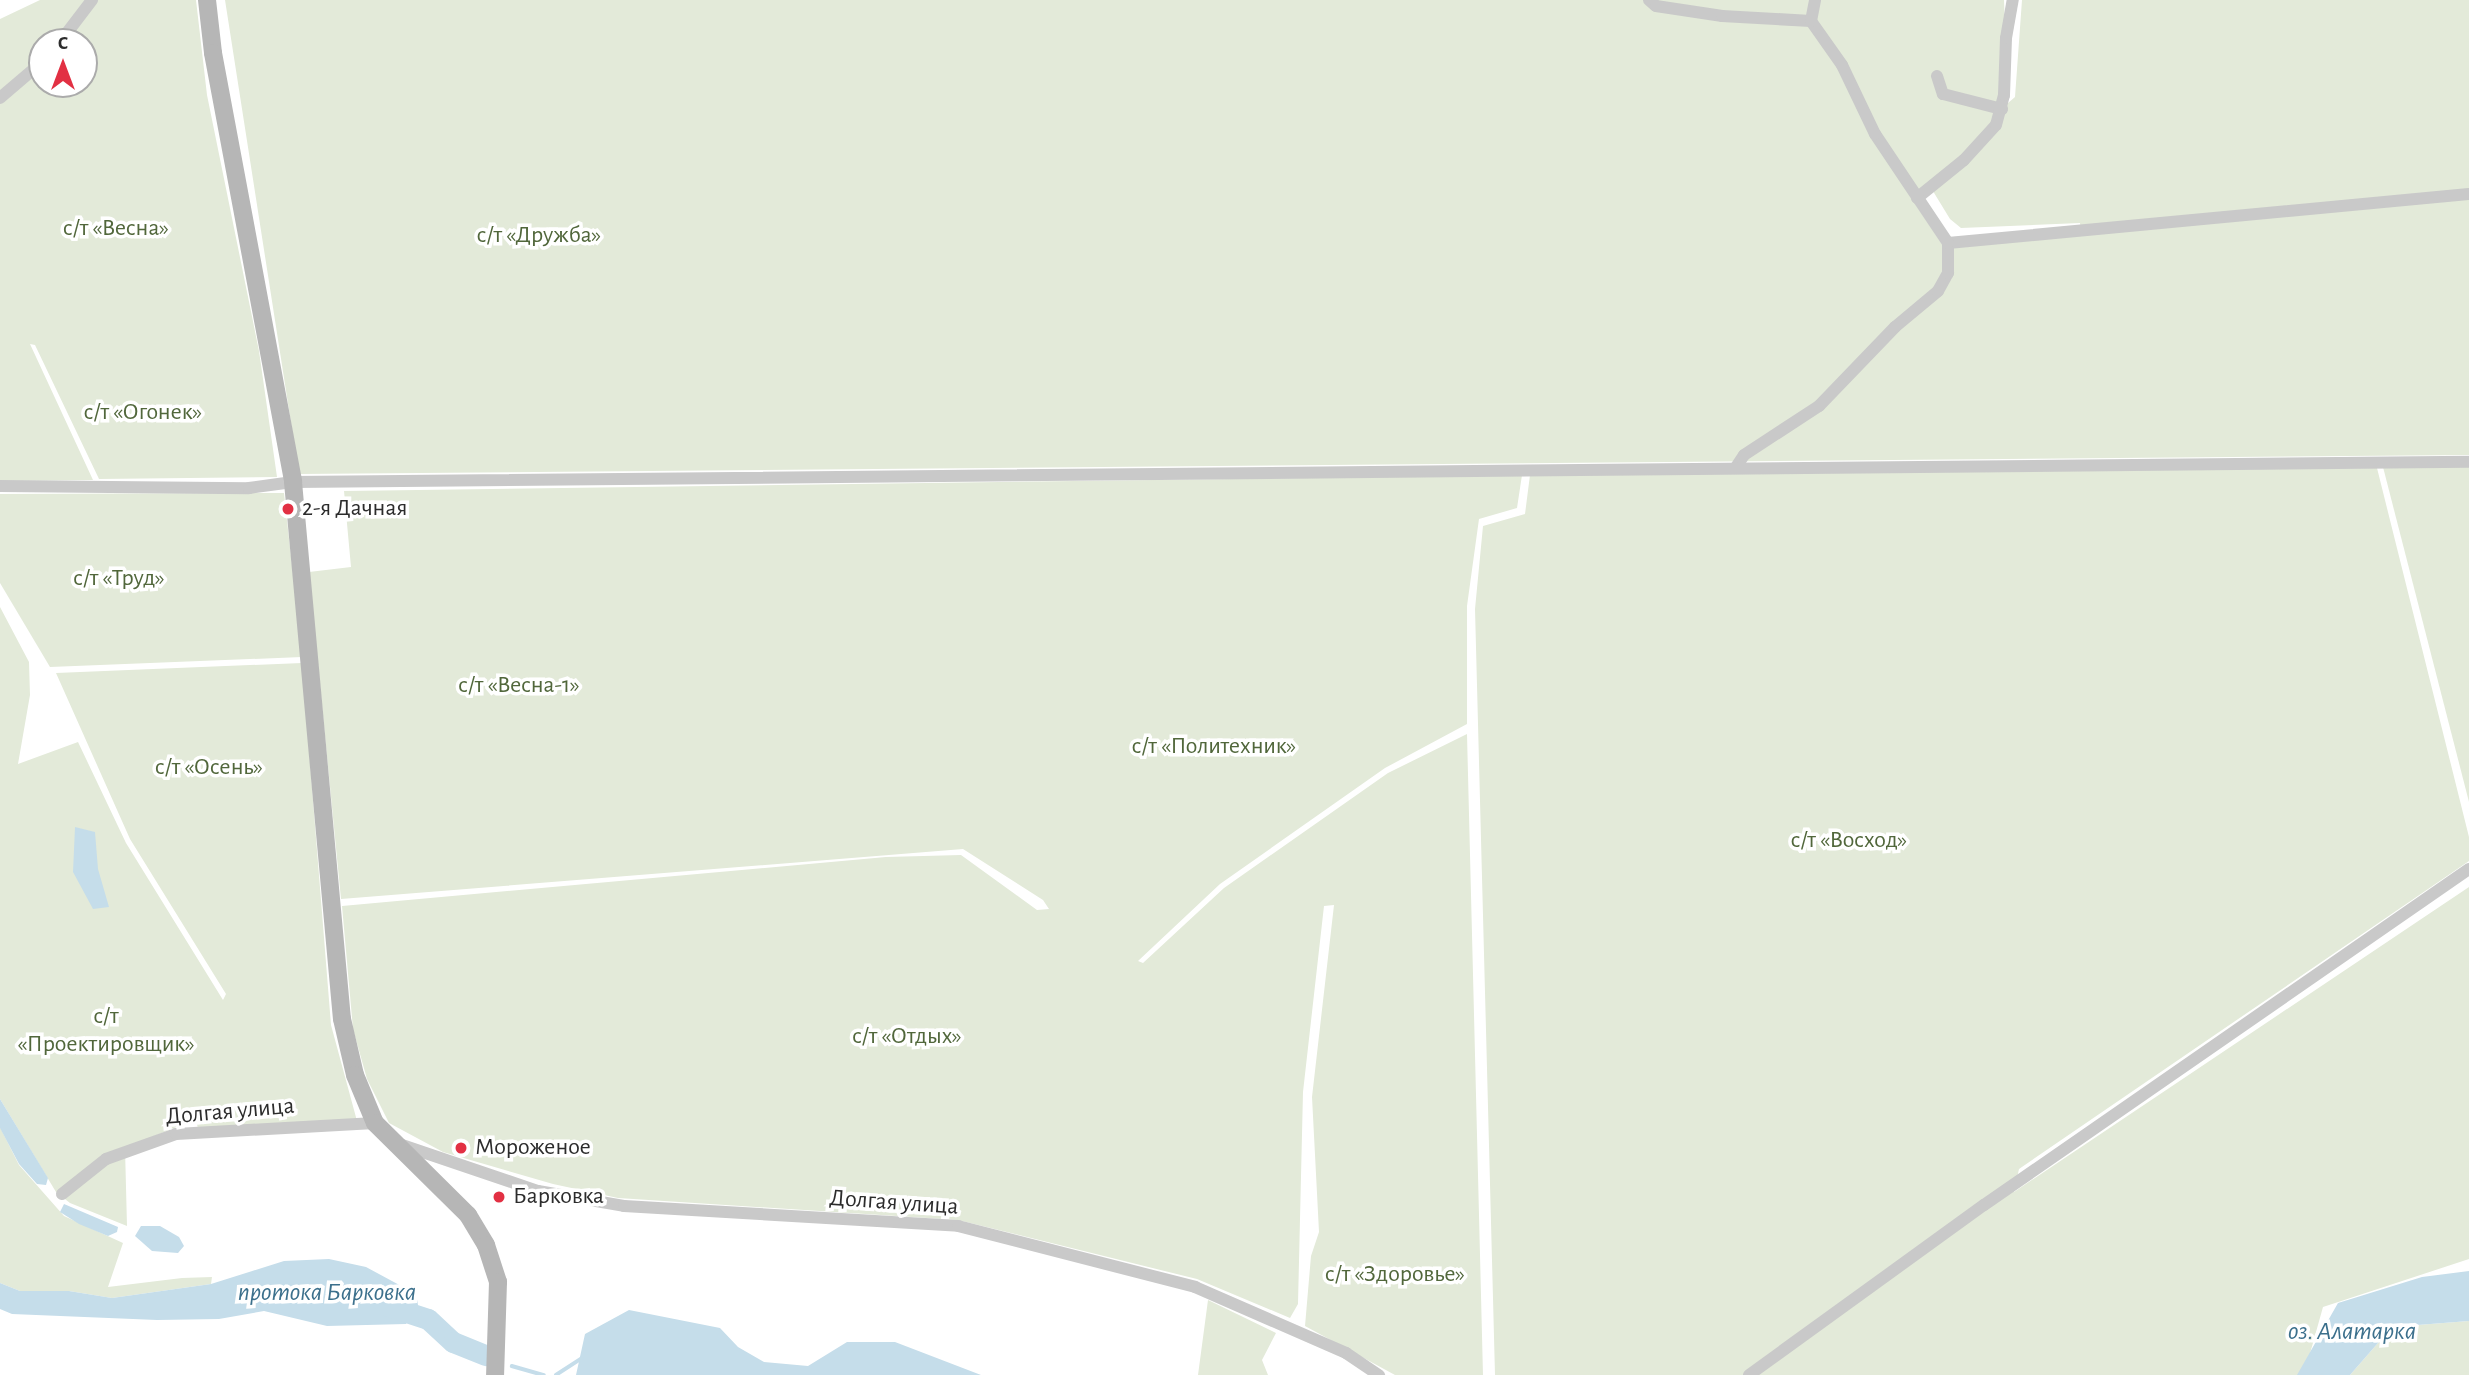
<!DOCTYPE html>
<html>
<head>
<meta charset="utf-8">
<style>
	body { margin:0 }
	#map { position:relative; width:2469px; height:1375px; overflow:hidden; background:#fff; font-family:"Alegreya Sans",sans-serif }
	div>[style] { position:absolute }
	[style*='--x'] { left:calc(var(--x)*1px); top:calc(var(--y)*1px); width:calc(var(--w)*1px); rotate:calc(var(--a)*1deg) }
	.green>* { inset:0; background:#e3ead9 }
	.water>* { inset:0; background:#c5ddea }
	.stream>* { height:3.5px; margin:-1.75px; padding:0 1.75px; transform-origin:1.75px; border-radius:1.75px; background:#c5ddea }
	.river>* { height:21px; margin:-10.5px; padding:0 10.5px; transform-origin:10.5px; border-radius:10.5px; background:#c5ddea }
	.street>* { height:12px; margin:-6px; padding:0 6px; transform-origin:6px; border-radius:6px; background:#c9c9c9 }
	.secondary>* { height:18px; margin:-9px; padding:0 9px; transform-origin:9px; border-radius:9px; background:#b6b6b6 }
	.dots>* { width:19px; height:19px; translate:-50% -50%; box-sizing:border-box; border:4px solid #fff; border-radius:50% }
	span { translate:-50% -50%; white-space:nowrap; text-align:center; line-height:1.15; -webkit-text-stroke:7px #fff; paint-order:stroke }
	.park-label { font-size:24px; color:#51673b }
	.poi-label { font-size:24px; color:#2c2c2c }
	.left { translate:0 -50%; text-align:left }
	.street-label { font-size:24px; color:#2c2c2c }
	.water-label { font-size:26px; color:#3c708c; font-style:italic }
	.north { position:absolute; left:28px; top:28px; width:70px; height:70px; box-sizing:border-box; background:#fff; border:2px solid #ababab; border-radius:50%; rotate:0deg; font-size:19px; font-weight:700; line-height:28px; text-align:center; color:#2c2c2c }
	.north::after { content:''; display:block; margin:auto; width:24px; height:32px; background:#e23043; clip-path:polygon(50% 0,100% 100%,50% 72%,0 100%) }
</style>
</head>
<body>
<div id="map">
	<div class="green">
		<i style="clip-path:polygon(evenodd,40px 0,196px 0,207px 95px,259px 351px,277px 477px,99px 479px,35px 345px,30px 344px,93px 480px,0 481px,0 19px,40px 0,42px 42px,84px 42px,84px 84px,42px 84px,42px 42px)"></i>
		<i style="clip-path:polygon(evenodd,225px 0,2004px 0,2008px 103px,2015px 97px,2022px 0,2469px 0,2469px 455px,299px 474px,225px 0,1928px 183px,1950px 219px,1961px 228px,2080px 223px,2081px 234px,1944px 247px,1910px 196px,1928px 183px)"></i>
		<i style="clip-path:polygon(2469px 466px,2469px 802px,2383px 467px)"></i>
		<i style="clip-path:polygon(2377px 468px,2469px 837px,2469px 861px,2019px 1169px,2014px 1192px,2469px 887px,2469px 1259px,2323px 1307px,2304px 1375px,1495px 1375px,1475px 609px,1483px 526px,1525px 514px,1530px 475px)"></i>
		<i style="clip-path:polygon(1522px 475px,1517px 508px,1479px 519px,1467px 606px,1467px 724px,1385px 768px,1220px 884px,1138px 961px,1143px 963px,1224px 888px,1388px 773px,1467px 734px,1483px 1375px,1395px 1375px,1305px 1326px,1311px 1256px,1319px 1232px,1312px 1097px,1334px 905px,1324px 906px,1303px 1092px,1298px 1304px,1290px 1318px,1197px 1279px,958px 1220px,618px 1198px,553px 1184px,443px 1152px,389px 1123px,367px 1079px,353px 1029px,342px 906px,886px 857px,961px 855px,1037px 910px,1049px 909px,1043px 900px,963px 849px,341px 899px,309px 572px,351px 567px,344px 491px)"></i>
		<i style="clip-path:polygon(284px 493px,302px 657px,50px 667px,0 583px,0 494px)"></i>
		<i style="clip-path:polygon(0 607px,29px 662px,30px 695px,18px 764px,78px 742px,126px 843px,223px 1000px,226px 994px,130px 839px,56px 673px,302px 663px,331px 1025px,357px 1121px,198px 1129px,196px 1119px,125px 1148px,127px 1226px,70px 1203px,56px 1192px,0 1099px)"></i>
		<i style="clip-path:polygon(0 1127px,19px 1165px,64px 1216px,123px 1243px,108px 1287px,182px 1278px,212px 1277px,211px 1284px,112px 1298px,69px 1291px,20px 1291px,0 1283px)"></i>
		<i style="clip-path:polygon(1208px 1300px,1276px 1333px,1262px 1360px,1268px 1375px,1198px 1375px)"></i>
		<i style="clip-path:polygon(2469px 1321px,2469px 1375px,2350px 1375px,2392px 1327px)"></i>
	</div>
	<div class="water">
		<i style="clip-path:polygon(75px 827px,95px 832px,98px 869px,109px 907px,93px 909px,73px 872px)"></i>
		<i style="clip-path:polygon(0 1099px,48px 1178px,46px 1185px,37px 1184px,19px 1164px,0 1128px)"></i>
		<i style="clip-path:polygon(64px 1204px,118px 1227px,117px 1232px,108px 1236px,79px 1224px,60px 1212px)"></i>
		<i style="clip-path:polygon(141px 1226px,160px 1226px,179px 1237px,184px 1246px,178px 1253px,152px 1251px,135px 1236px)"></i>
		<i style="clip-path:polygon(329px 1259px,366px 1267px,416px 1294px,418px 1305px,406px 1324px,327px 1326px,264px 1311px,219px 1319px,157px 1320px,12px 1314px,0 1309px,0 1283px,20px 1291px,69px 1291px,112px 1298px,211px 1284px,284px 1261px)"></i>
		<i style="clip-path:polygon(2469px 1271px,2469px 1321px,2392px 1327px,2350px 1375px,2297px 1375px,2338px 1303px,2422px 1277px)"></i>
		<i style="clip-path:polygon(629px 1310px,720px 1328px,738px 1347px,764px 1362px,808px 1366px,847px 1342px,895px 1342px,981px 1375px,576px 1375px,585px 1334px)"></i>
	</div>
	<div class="stream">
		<i style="--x:512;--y:1366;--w:33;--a:16"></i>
		<i style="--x:556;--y:1375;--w:30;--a:-33"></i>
	</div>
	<div class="river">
		<i style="--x:385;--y:1305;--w:45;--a:18"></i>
		<i style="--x:428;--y:1319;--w:34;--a:43"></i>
		<i style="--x:453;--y:1342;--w:35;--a:22"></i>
	</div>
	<div class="street">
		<i style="--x:1649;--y:0;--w:9;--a:41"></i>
		<i style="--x:1656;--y:6;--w:67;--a:8.6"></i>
		<i style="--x:1722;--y:16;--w:89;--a:3.2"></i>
		<i style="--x:60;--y:42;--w:53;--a:-52.7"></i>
		<i style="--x:1937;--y:76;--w:19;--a:72"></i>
		<i style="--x:1943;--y:94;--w:61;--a:14.3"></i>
		<i style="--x:0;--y:98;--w:55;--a:-40.6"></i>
		<i style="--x:1917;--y:198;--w:60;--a:-39"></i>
		<i style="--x:1964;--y:160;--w:47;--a:-47.6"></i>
		<i style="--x:1996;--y:125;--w:31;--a:-75"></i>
		<i style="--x:2004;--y:95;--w:57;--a:-88"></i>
		<i style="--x:2006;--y:38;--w:39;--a:-80"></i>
		<i style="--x:1948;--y:243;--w:523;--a:-5.37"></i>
		<i style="--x:1736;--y:467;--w:14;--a:-56"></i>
		<i style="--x:1744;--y:455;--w:90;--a:-33.2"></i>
		<i style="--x:1819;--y:406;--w:110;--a:-46.1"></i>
		<i style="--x:1895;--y:327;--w:56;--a:-39.9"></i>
		<i style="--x:1938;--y:291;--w:21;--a:-61"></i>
		<i style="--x:1948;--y:273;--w:30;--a:-90"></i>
		<i style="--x:1948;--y:243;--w:131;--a:-123.8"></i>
		<i style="--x:1875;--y:134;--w:76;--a:-115.6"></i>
		<i style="--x:1842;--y:65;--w:54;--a:-125.2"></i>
		<i style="--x:1811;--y:21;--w:21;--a:-79"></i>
		<i style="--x:0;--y:486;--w:249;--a:0.5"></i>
		<i style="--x:249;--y:488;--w:44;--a:-7.8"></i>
		<i style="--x:293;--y:482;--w:2176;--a:-0.53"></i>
		<i style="--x:399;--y:1144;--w:147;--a:18.7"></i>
		<i style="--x:538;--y:1191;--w:87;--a:9.9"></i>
		<i style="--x:624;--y:1206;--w:335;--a:3.4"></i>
		<i style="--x:958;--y:1226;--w:245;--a:14.4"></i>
		<i style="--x:1195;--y:1287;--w:165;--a:23.6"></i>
		<i style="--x:1346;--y:1353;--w:40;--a:34"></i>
		<i style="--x:62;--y:1194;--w:56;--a:-38.5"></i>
		<i style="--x:106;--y:1159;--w:74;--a:-19.7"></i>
		<i style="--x:176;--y:1134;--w:199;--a:-3.2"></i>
		<i style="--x:1749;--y:1375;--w:290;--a:-35.9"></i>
		<i style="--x:1984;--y:1205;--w:590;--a:-34.71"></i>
	</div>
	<div class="secondary">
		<i style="--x:207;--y:0;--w:53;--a:83.5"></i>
		<i style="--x:213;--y:53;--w:436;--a:79.4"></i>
		<i style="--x:293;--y:482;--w:539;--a:84.79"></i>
		<i style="--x:342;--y:1019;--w:57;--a:76.9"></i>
		<i style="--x:355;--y:1075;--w:52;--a:67.4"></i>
		<i style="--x:375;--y:1123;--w:131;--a:44.7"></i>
		<i style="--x:468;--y:1215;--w:35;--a:59"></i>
		<i style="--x:486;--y:1245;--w:39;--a:72"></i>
		<i style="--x:498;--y:1282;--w:93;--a:91.8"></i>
	</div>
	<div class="dots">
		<i style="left:288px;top:509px;background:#e23043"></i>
		<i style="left:461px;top:1148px;background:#e23043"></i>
		<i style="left:499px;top:1197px;background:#e23043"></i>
	</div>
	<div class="park-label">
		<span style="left:116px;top:229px">с/т «Весна»</span>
		<span style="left:539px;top:236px">с/т «Дружба»</span>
		<span style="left:143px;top:413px">с/т «Огонек»</span>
		<span style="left:119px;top:579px">с/т «Труд»</span>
		<span style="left:519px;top:686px">с/т «Весна-1»</span>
		<span style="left:1214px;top:747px">с/т «Политехник»</span>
		<span style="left:209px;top:768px">с/т «Осень»</span>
		<span style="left:1849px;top:841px">с/т «Восход»</span>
		<span style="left:106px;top:1031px">с/т<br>«Проектировщик»</span>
		<span style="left:907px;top:1037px">с/т «Отдых»</span>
		<span style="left:1395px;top:1275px">с/т «Здоровье»</span>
	</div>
	<div class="poi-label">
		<span class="left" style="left:302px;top:509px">2-я Дачная</span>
		<span class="left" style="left:475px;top:1148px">Мороженое</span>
		<span class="left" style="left:513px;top:1197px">Барковка</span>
	</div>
	<div class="street-label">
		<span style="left:230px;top:1112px;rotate:-5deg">Долгая улица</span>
		<span style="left:894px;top:1203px;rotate:4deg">Долгая улица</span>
	</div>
	<div class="water-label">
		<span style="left:327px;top:1293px">протока Барковка</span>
		<span style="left:2352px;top:1332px">оз. Алатарка</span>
	</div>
	<div class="north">С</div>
</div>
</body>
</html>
